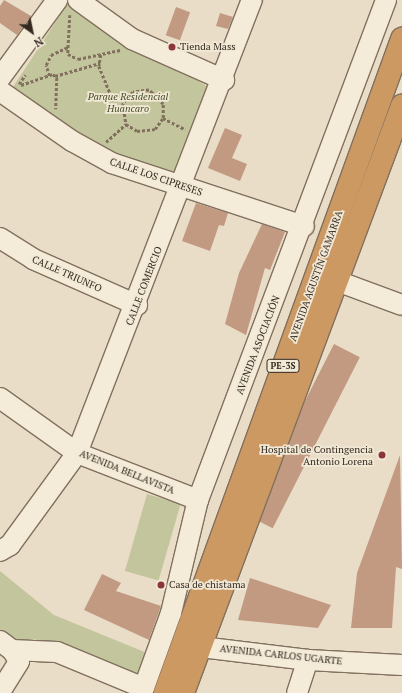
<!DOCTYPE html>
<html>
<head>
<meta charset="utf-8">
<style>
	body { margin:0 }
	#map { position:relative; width:402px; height:693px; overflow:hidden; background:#e9ddc7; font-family:"PT Serif",serif }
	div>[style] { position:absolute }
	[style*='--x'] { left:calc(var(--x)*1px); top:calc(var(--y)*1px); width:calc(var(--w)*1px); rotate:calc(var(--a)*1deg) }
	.green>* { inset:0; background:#c3c59c; transform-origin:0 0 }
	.building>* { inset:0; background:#c29981; transform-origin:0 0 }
	.path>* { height:2.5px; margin-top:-1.25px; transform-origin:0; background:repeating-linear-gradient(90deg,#82705e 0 3px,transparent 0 5px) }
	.roads { filter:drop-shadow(1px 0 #82705e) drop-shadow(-1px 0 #82705e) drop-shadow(0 1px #82705e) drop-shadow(0 -1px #82705e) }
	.minor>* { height:20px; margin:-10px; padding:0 10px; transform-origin:10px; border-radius:10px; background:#f4ebd9 }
	.highway>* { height:22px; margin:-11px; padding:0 11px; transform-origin:11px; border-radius:11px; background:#cd9962 }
	.dots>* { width:11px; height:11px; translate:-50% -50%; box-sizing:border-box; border:2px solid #f1e8d5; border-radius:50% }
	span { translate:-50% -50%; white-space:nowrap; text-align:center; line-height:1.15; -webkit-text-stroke:3.5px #f1e8d5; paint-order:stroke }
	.shield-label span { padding:1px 3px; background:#f1e8d5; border:1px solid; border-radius:3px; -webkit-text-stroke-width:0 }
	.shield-label { font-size:9px; color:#342920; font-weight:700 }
	.poi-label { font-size:10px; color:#342920 }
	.left { translate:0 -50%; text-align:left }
	.right { translate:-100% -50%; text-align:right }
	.park-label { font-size:10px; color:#474e29; font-style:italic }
	.street-label { font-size:10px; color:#342920 }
	.north { position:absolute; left:12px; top:12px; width:40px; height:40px; -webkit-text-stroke:3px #f1e8d5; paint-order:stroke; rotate:147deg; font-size:11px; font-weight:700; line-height:16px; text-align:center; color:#342920 }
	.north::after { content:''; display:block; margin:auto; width:14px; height:18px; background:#342920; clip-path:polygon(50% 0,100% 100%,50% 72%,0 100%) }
</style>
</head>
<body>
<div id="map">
	<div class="green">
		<i style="clip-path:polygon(68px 3px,210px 88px,177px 176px,103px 150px,13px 87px)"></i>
		<i style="left:147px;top:494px;width:35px;height:80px;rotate:16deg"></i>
		<i style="clip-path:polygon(0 571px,54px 615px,147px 653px,142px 681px,34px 639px,15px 640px,0 630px)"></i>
	</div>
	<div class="building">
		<i style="clip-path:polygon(4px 0,31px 16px,17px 35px,0 23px,0 6px)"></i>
		<i style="left:176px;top:7px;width:15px;height:30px;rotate:20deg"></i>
		<i style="clip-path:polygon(220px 13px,233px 17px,228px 29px,216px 26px)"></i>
		<i style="clip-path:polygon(225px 128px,242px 135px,232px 158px,247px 164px,240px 181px,208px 168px)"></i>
		<i style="clip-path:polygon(196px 203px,228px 213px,224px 226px,219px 225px,210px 251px,182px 241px)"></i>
		<i style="clip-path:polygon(262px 224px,285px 232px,270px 270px,265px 268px,246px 335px,225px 324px,239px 273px)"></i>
		<i style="left:334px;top:344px;width:29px;height:192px;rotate:27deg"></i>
		<i style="clip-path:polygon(400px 455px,402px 569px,396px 567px,392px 628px,351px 628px,357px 573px)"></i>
		<i style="clip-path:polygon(102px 574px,121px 583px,116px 591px,161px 606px,149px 640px,84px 610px)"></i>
		<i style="clip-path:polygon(250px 578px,331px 605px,318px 628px,238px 620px)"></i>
	</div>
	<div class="path">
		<i style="--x:70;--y:15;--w:39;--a:93"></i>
		<i style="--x:68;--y:54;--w:11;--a:27"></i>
		<i style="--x:78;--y:59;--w:43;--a:-12.1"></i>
		<i style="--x:101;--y:55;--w:11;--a:100"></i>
		<i style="--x:99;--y:66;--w:42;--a:67.7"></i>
		<i style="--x:115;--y:105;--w:8;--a:30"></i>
		<i style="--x:49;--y:76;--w:11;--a:-105"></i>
		<i style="--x:46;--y:65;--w:11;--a:-63"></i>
		<i style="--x:51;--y:55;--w:19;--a:-25"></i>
		<i style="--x:55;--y:76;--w:47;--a:-16.1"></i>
		<i style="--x:19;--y:84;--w:11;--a:-56"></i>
		<i style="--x:21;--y:85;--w:34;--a:-19"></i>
		<i style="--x:53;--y:74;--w:6;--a:45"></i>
		<i style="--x:57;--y:78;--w:31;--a:92"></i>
		<i style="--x:163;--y:118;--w:14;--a:-90"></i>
		<i style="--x:163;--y:104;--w:20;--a:-135"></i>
		<i style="--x:149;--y:90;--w:16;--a:173"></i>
		<i style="--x:133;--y:92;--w:16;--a:130"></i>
		<i style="--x:123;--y:104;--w:20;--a:81"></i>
		<i style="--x:126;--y:124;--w:13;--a:32"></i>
		<i style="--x:137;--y:131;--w:18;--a:-6"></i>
		<i style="--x:155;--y:129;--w:14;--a:-54"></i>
		<i style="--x:163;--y:118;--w:25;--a:27"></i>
		<i style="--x:106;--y:142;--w:27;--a:-42"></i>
	</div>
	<div class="roads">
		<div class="minor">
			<i style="--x:78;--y:0;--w:67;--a:35.8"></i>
			<i style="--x:132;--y:39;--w:101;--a:24"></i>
			<i style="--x:0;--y:78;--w:97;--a:-53.8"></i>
			<i style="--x:0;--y:91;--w:88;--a:34.8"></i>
			<i style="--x:72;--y:141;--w:46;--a:28.8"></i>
			<i style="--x:112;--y:163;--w:202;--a:18.2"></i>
			<i style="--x:0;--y:238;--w:39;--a:32"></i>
			<i style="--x:33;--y:259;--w:114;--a:23.9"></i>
			<i style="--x:321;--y:275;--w:86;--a:20.3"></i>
			<i style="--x:0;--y:398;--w:95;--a:35.5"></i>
			<i style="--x:77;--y:453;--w:130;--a:21.2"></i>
			<i style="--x:0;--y:551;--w:12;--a:-31"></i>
			<i style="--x:10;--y:545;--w:114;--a:-53.9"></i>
			<i style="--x:77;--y:453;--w:486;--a:-68.9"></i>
			<i style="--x:0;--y:641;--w:15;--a:37"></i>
			<i style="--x:12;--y:650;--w:45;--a:2.5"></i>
			<i style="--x:57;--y:652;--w:94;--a:22.5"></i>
			<i style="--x:186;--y:642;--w:16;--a:18"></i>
			<i style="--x:201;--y:647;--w:108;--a:6.9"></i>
			<i style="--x:308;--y:660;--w:94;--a:3"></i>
			<i style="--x:0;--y:692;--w:36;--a:-58"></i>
			<i style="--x:19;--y:661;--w:13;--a:-122"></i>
			<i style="--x:142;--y:693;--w:85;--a:-70.1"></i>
			<i style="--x:171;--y:613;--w:116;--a:-76.6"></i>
			<i style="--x:198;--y:500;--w:534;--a:-69.39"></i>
			<i style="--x:297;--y:693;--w:35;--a:-72"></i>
		</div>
		<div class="highway">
			<i style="--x:165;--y:693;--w:696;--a:-70.08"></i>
			<i style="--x:183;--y:693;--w:627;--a:-69.54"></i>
		</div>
	</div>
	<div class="dots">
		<i style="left:172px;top:47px;background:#8a363b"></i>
		<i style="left:382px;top:455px;background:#8a363b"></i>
		<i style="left:161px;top:585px;background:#8a363b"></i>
	</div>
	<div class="shield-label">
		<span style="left:283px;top:366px">PE-3S</span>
	</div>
	<div class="poi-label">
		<span class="left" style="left:180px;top:47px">Tienda Mass</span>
		<span class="right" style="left:373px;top:455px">Hospital de Contingencia<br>Antonio Lorena</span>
		<span class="left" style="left:169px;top:585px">Casa de chistama</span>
	</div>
	<div class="park-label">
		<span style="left:128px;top:102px">Parque Residencial<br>Huancaro</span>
	</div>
	<div class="street-label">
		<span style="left:156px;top:177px;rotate:19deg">CALLE LOS CIPRESES</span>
		<span style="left:67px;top:274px;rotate:24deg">CALLE TRIUNFO</span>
		<span style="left:316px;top:276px;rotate:-70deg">AVENIDA AGUSTÍN GAMARRA</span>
		<span style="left:144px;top:286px;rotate:-69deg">CALLE COMERCIO</span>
		<span style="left:258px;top:345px;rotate:-69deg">AVENIDA ASOCIACIÓN</span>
		<span style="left:127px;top:472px;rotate:22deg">AVENIDA BELLAVISTA</span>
		<span style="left:281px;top:655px;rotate:6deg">AVENIDA CARLOS UGARTE</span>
	</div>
	<div class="north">N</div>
</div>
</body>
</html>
